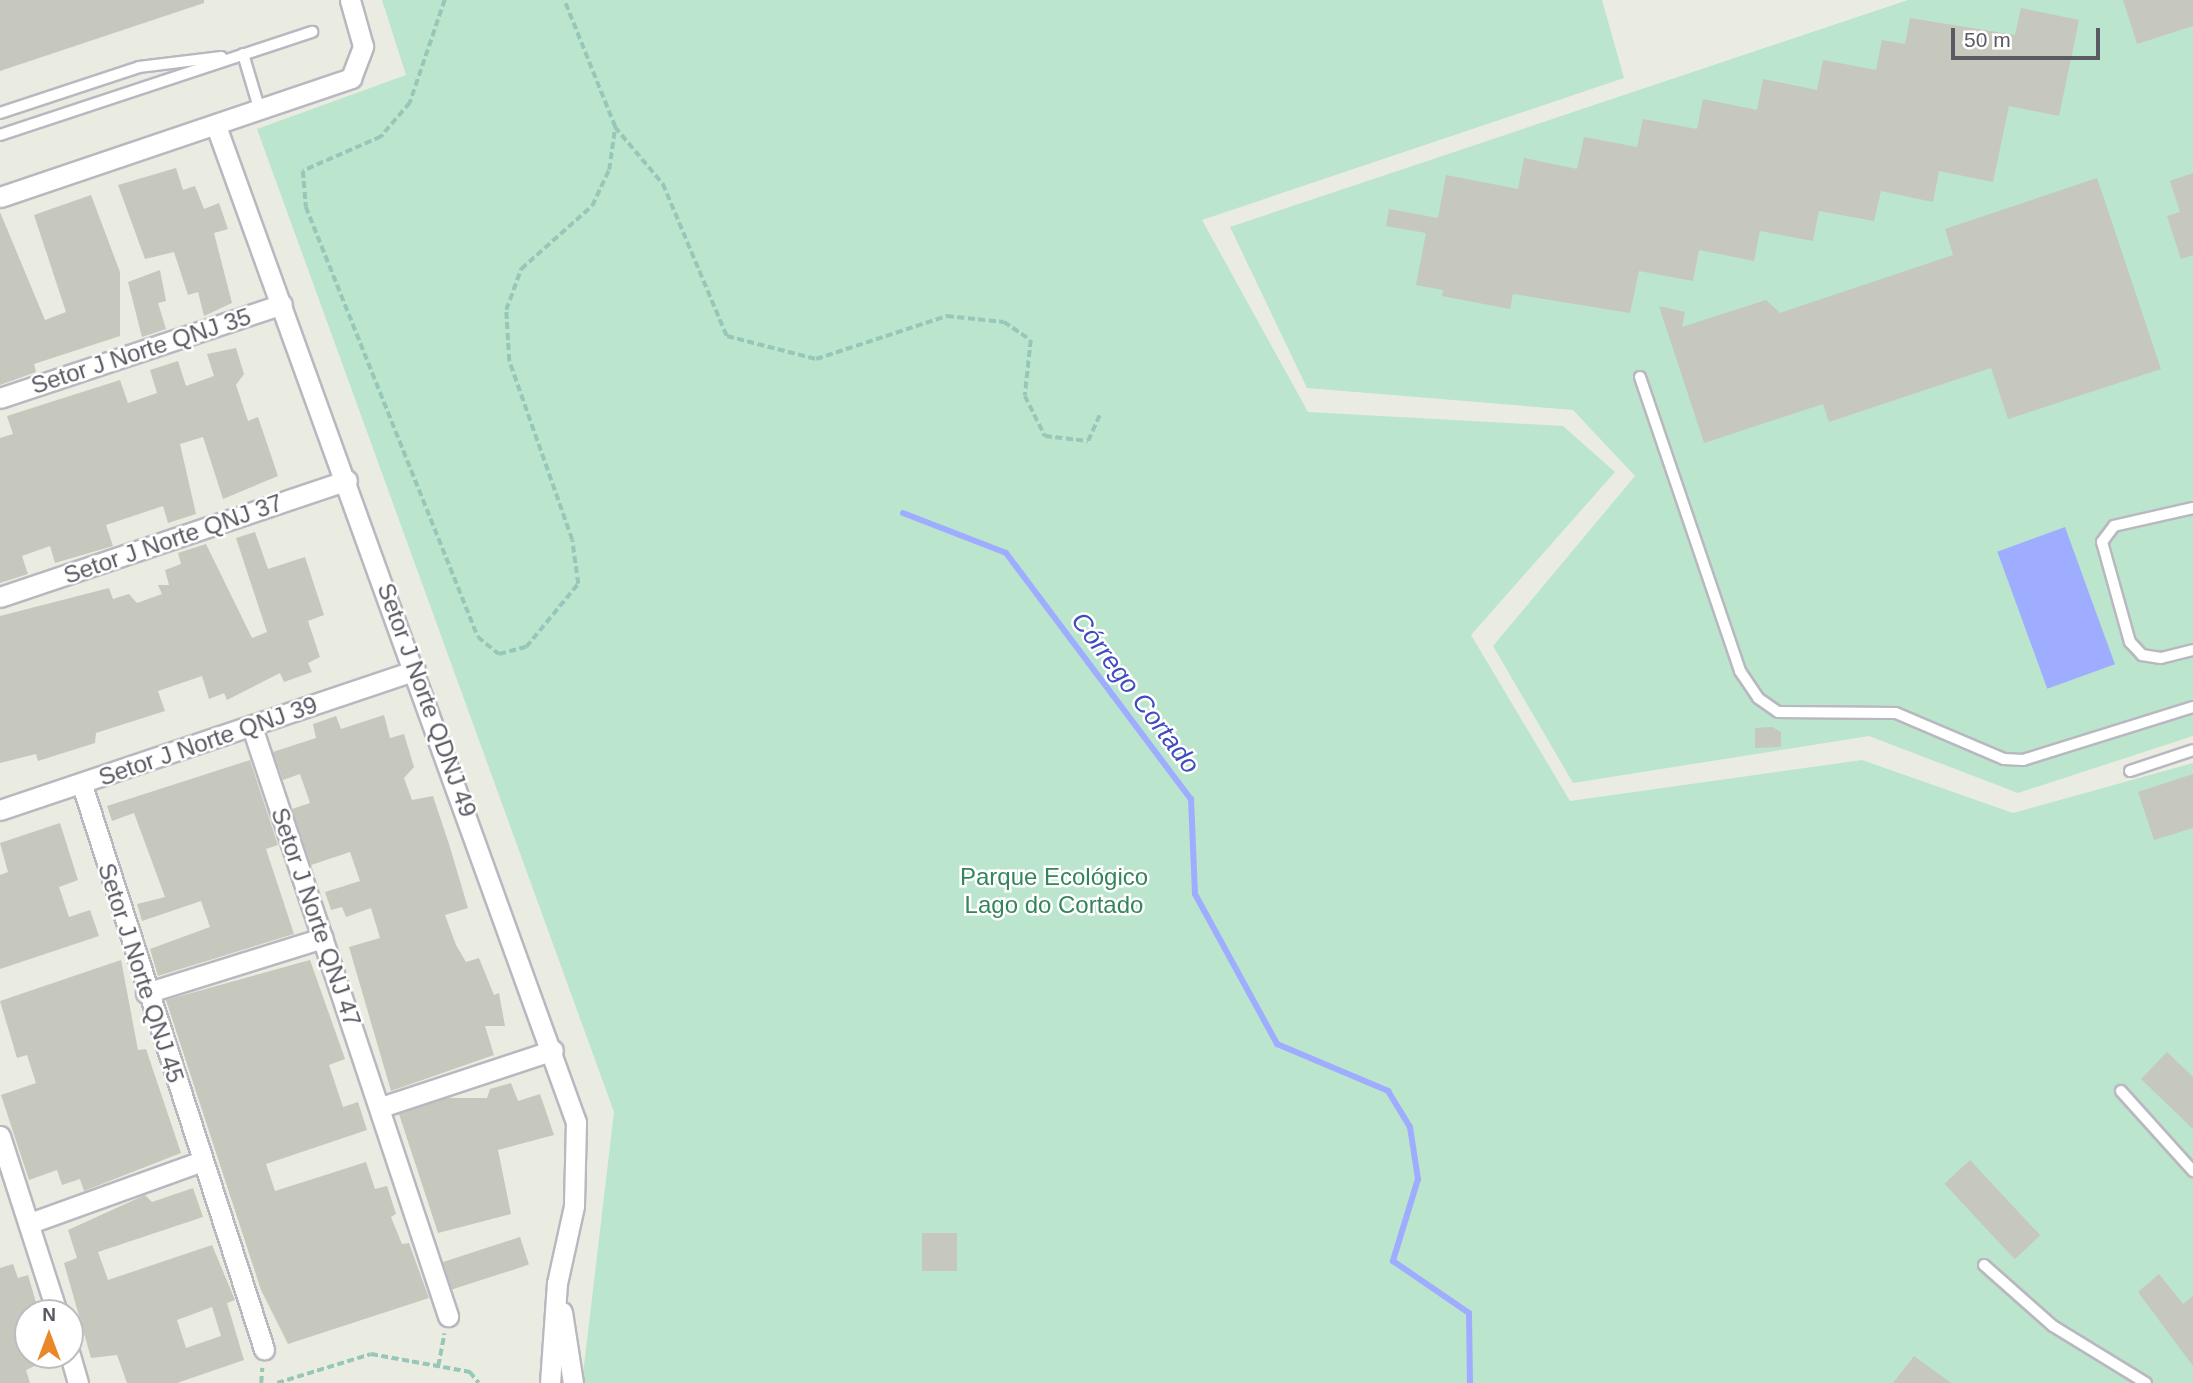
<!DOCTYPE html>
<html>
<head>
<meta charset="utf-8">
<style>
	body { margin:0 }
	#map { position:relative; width:2193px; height:1383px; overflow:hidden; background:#eaece1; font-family:Arial,sans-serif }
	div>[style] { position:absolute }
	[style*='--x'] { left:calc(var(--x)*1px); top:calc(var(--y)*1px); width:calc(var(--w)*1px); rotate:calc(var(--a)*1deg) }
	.green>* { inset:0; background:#bce5cd }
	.water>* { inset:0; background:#9eadff; transform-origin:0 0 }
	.stream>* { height:6px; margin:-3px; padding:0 3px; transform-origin:3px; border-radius:3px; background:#9eadff }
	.building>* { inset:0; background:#c6c7bd; transform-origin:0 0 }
	.path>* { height:3.5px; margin-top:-1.75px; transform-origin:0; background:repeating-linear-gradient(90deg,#97c7b8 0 7px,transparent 0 10.5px) }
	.roads { filter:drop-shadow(2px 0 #b9b8c0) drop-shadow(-2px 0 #b9b8c0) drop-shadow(0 2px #b9b8c0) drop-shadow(0 -2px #b9b8c0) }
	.lane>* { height:10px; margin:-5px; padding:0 5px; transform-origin:5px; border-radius:5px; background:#fff }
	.street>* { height:19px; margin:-9.5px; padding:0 9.5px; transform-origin:9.5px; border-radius:9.5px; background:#fff }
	span { translate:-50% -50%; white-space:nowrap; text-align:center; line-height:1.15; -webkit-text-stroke:5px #fff; paint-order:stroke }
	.street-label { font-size:24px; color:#595a62 }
	.park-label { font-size:24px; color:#35855a }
	.water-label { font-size:26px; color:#414bc2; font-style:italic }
	.north { position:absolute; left:14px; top:1299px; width:70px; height:70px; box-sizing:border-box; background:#fff; border:2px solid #bdbdc0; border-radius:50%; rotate:0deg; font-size:19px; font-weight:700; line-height:28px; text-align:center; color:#595a62 }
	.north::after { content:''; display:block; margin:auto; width:24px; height:32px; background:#e9872a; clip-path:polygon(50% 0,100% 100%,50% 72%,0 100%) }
	.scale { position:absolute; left:1951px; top:28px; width:149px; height:32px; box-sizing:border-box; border:4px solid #595a62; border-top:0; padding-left:9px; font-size:21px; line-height:24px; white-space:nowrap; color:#595a62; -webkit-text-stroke:5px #fff; paint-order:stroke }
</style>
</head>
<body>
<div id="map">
	<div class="green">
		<i style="clip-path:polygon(382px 0,1602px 0,1624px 78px,1202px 220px,1308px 412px,1563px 426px,1615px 472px,1471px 635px,1570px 801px,1862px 760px,2013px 813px,2193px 763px,2193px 1383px,582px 1383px,614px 1112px,257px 129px,406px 75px)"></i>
		<i style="clip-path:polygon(1908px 0,2193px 0,2193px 736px,2018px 793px,1869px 736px,1573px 783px,1493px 646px,1635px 476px,1573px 410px,1307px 388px,1230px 227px)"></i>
	</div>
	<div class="water">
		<i style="left:2065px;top:527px;width:146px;height:72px;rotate:70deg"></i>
	</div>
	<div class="stream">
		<i style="--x:903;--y:513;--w:110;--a:21.2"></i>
		<i style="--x:1006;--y:553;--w:308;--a:53.1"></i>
		<i style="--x:1191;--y:799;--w:95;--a:87.6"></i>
		<i style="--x:1195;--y:894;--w:171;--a:61.3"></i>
		<i style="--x:1277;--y:1044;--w:121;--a:22.9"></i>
		<i style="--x:1388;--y:1091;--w:42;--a:58.6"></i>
		<i style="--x:1410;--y:1127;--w:53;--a:81.3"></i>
		<i style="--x:1418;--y:1179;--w:86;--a:107"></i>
		<i style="--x:1393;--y:1261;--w:92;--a:34.4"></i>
		<i style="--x:1469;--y:1313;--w:70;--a:89.2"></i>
	</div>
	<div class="building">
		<i style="clip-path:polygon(0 0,204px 0,204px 3px,0 71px)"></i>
		<i style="clip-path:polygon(2123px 0,2193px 0,2193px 26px,2137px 44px)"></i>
		<i style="clip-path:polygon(2021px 8px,2079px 20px,2059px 116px,2009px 106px,1993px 182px,1939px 171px,1933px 202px,1881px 191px,1874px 221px,1819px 211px,1813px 241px,1760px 231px,1754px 261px,1699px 250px,1693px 281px,1639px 271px,1630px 313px,1513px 294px,1510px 309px,1442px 296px,1443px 290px,1416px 285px,1426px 233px,1386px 226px,1389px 209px,1438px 218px,1446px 175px,1518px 189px,1524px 158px,1577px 169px,1584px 137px,1637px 147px,1643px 119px,1697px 129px,1703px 99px,1757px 110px,1763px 79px,1817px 90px,1823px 60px,1876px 70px,1882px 40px,1905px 44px,1910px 18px,2015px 35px)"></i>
		<i style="clip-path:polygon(176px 168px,183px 190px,195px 186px,204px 209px,219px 203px,228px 229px,214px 233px,232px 303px,204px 316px,198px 292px,188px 295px,174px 252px,145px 259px,118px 185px)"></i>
		<i style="clip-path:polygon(2193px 173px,2193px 255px,2181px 259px,2167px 216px,2180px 212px,2170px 181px)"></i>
		<i style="clip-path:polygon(2097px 178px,2161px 369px,2008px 419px,1991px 368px,1829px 422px,1823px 404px,1704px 443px,1659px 306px,1685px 312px,1682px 327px,1766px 300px,1780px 313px,1953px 255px,1945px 229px)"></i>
		<i style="clip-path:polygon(91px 195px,120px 272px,120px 336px,34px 364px,36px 372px,0 385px,0 212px,45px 320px,66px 312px,34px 215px)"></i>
		<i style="clip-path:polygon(160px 270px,166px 301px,158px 303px,166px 329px,142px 337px,128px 282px)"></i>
		<i style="clip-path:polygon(236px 348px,244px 374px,236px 385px,248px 421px,258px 417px,278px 476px,223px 499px,203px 437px,180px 444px,196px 514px,168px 523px,163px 506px,106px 525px,113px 546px,55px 563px,50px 546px,22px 556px,28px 574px,0 583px,0 438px,13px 434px,7px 416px,120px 380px,128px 403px,157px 393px,150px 370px,178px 361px,186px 386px,214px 376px,207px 354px)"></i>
		<i style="clip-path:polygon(255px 532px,268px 569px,305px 557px,324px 615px,308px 621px,320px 657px,308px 663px,312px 672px,284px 682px,280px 673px,227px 700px,224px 693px,209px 699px,202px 676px,158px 691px,165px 711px,96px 733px,95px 743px,38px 761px,36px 754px,0 763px,0 616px,109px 588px,113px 599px,129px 594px,137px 603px,162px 594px,158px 585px,169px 585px,165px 570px,181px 564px,178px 553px,206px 544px,252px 638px,267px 632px,236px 538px)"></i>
		<i style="clip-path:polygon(384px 715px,390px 738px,404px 734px,414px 767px,404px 778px,412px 800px,433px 796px,449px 844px,468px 908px,445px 915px,456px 945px,466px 962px,479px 958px,494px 995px,499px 993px,505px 1026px,485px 1026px,494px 1055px,391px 1091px,349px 947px,380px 938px,371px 908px,346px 917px,342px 907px,331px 910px,325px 892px,360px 881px,350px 852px,311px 865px,292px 809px,310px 803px,300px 774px,283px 780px,273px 752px,316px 738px,313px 724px,336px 716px,341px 729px)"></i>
		<i style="clip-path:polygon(1772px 727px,1781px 732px,1781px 747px,1755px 748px,1755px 728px)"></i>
		<i style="clip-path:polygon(250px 760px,278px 845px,266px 849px,294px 934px,158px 976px,150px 949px,210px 927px,201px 901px,142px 921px,137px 904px,165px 897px,134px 813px,112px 821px,107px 806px)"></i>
		<i style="clip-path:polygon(2193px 774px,2193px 828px,2154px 840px,2138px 792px)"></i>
		<i style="clip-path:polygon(60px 823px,78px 880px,59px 887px,69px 917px,90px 910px,99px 936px,0 969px,0 875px,8px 872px,0 843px)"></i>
		<i style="clip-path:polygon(121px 960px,138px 1050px,146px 1049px,181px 1153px,84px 1191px,80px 1179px,62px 1185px,57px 1170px,29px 1180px,1px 1095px,36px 1083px,27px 1055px,17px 1058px,0 1001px)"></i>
		<i style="clip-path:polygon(310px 960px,345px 1059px,329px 1065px,343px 1107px,358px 1102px,367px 1130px,266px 1164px,275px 1191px,366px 1162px,375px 1189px,387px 1186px,396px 1214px,391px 1217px,402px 1244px,409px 1243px,429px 1298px,288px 1344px,261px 1290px,166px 1000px)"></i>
		<i style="clip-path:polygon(2167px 1052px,2193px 1077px,2193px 1129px,2141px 1079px)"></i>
		<i style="clip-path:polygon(511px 1083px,518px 1101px,540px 1094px,554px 1135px,498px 1150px,511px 1214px,438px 1233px,399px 1114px,446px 1098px,487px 1098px,490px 1089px)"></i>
		<i style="left:1970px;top:1160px;width:103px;height:35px;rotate:47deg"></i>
		<i style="clip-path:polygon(evenodd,193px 1188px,203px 1217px,98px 1252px,108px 1280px,212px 1245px,235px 1300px,227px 1303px,244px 1360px,177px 1383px,127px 1383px,117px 1355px,91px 1358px,64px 1263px,77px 1258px,68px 1230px,145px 1195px,152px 1202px,193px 1188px,212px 1307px,221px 1336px,186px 1348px,177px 1320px,212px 1307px)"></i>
		<i style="left:922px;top:1233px;width:35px;height:38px"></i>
		<i style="left:520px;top:1237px;width:29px;height:81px;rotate:72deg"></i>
		<i style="clip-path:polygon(13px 1264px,18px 1278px,28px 1275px,39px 1313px,28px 1313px,28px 1355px,58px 1355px,26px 1370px,30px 1383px,0 1383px,0 1268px)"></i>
		<i style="clip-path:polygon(2159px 1274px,2183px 1304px,2193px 1296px,2193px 1366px,2138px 1292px)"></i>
		<i style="clip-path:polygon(1914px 1356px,1951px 1383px,1893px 1383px)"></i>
	</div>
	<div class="path">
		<i style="--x:445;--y:0;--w:109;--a:108.8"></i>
		<i style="--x:410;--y:103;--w:45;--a:130.5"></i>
		<i style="--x:381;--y:137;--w:85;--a:156.4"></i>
		<i style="--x:303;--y:171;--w:36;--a:85"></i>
		<i style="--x:306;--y:207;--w:463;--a:68.2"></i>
		<i style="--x:478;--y:637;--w:27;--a:39"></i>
		<i style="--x:499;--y:654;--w:28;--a:-15"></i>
		<i style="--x:526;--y:647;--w:82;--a:-50.5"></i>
		<i style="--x:578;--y:584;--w:44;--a:-97.8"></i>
		<i style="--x:572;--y:540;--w:190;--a:-109.4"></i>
		<i style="--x:509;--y:361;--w:51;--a:-93.4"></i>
		<i style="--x:506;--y:310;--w:44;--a:-69.9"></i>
		<i style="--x:521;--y:269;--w:95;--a:-41.6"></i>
		<i style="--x:592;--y:206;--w:40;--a:-65"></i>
		<i style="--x:609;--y:170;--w:43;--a:-82.1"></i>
		<i style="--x:615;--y:127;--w:137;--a:-111.9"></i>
		<i style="--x:615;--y:127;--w:75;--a:49.9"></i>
		<i style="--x:663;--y:184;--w:165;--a:67.2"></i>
		<i style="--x:727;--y:336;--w:92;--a:14.5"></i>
		<i style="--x:816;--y:359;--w:138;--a:-18.2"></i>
		<i style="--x:947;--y:316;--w:57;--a:6"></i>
		<i style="--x:1004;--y:322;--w:32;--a:34"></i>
		<i style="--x:1031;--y:340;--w:56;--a:96.1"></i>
		<i style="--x:1025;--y:396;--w:45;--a:63.4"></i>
		<i style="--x:1045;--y:436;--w:43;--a:6.6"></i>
		<i style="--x:1088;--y:441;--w:30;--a:-66"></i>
		<i style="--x:438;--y:1366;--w:33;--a:-79"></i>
		<i style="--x:261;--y:1383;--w:15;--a:-86"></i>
		<i style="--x:277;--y:1383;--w:98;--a:-17.1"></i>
		<i style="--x:371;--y:1354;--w:101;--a:10.3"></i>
		<i style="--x:470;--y:1372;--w:14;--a:51"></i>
	</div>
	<div class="roads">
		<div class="lane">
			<i style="--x:243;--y:54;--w:59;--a:73.4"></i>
			<i style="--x:0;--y:113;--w:146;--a:-18.3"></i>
			<i style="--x:139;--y:67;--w:83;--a:-7"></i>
			<i style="--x:0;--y:135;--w:329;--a:-18.3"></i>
			<i style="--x:1640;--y:377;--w:311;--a:71.2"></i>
			<i style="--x:1740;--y:671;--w:32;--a:56"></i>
			<i style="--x:1758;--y:698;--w:24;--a:35"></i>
			<i style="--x:1778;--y:712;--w:118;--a:0.5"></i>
			<i style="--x:1896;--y:713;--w:117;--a:23.1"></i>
			<i style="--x:2004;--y:759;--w:19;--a:3"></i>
			<i style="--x:2023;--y:760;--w:178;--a:-17.3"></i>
			<i style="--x:2193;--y:508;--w:81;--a:167.2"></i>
			<i style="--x:2114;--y:526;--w:20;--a:127"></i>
			<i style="--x:2102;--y:542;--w:104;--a:74.4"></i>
			<i style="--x:2130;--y:642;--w:18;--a:47"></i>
			<i style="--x:2142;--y:655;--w:19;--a:9"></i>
			<i style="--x:2161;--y:658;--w:33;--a:-14"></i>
			<i style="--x:2130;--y:771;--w:66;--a:-18.4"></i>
			<i style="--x:2121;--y:1091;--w:108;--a:48"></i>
			<i style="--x:1984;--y:1265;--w:92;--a:41.5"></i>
			<i style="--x:2053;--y:1326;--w:109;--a:31.5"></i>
		</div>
		<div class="street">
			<i style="--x:216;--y:126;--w:1059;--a:70.13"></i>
			<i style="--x:576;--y:1122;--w:84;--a:91.4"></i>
			<i style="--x:574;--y:1206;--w:79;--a:102.4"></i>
			<i style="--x:557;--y:1283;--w:100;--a:94"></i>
			<i style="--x:0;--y:197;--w:371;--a:-18.7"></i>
			<i style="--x:351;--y:78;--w:34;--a:-69"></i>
			<i style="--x:363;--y:46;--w:48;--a:-105.8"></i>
			<i style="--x:0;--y:398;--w:297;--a:-18.4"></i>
			<i style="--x:0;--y:597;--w:366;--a:-18.6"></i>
			<i style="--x:252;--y:727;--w:621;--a:71.59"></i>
			<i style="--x:82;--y:785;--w:593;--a:72.12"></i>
			<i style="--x:0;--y:810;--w:438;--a:-18.6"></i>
			<i style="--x:146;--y:993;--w:185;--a:-17.3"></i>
			<i style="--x:381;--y:1107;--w:181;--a:-18.3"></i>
			<i style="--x:0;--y:1136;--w:186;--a:72.1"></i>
			<i style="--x:30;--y:1223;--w:183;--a:-19.8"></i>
			<i style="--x:562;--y:1312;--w:72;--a:81.2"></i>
			<i style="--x:70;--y:1355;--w:29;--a:74"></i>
		</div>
	</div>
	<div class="street-label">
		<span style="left:141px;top:351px;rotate:-18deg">Setor J Norte QNJ 35</span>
		<span style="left:173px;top:539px;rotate:-19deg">Setor J Norte QNJ 37</span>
		<span style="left:427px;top:700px;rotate:70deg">Setor J Norte QDNJ 49</span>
		<span style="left:208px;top:741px;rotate:-19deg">Setor J Norte QNJ 39</span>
		<span style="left:316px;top:917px;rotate:71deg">Setor J Norte QNJ 47</span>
		<span style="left:141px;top:973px;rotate:72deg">Setor J Norte QNJ 45</span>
	</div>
	<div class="park-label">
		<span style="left:1054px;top:891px">Parque Ecológico<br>Lago do Cortado</span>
	</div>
	<div class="water-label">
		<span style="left:1135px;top:693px;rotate:53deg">Córrego Cortado</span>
	</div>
	<div class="north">N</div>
	<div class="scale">50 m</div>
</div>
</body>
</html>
